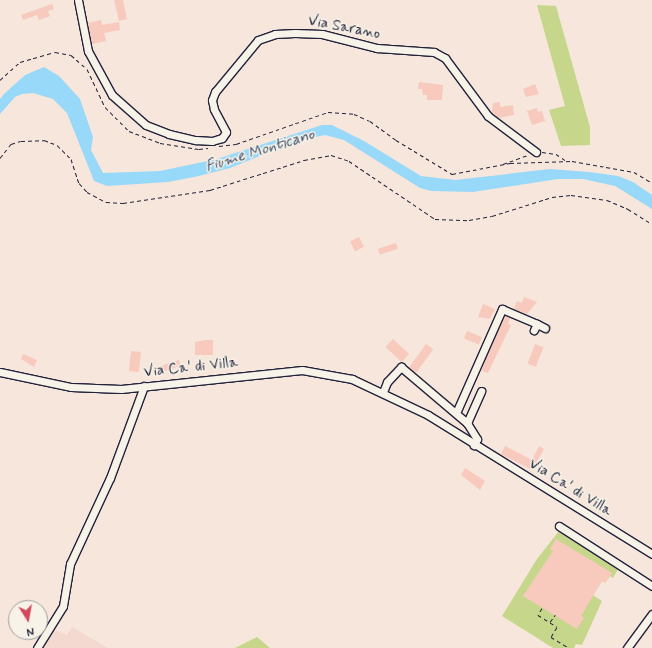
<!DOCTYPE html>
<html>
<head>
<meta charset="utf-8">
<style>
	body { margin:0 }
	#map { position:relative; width:652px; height:648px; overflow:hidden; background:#f7e6db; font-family:Mynerve,sans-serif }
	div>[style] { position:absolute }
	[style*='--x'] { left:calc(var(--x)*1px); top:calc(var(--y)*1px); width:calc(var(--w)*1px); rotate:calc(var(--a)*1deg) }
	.built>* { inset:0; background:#f3d9cf }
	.green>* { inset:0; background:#c6d78c }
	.water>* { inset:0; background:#98d9fa }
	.building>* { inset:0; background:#f8c9bd; transform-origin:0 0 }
	.path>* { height:1px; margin-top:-0.5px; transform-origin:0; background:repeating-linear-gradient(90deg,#22223b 0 4px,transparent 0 7px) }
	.roads { filter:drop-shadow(1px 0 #22223b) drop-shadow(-1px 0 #22223b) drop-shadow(0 1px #22223b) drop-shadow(0 -1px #22223b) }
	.minor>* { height:7px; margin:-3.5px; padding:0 3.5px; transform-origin:3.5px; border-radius:3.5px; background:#f7f3e8 }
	span { translate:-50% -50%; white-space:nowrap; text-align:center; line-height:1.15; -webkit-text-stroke:3px #f7f3e8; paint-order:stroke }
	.street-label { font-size:15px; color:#22223b }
	.water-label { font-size:16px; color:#40506b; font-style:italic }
	.north { position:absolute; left:8px; top:600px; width:40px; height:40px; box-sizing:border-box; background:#f7f3e8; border:1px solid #a29fa3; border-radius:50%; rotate:169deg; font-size:11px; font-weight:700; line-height:16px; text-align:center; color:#22223b }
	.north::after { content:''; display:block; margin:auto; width:14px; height:18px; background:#d1495b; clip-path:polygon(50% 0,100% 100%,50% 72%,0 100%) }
</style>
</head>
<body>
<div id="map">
	<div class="built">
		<i style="clip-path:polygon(72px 627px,108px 648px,44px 648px,53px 632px,57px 631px,67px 635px)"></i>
	</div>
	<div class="green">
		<i style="clip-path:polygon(537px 5px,556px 6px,590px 127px,590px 145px,561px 146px,549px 110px,565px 106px)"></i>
		<i style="clip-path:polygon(559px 531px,619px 567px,613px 578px,610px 576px,605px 583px,602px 581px,593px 595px,602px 601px,582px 645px,576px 644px,574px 648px,553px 648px,502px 616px,537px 559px)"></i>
		<i style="clip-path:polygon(257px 637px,270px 648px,235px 648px)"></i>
	</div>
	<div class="water">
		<i style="clip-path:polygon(44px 67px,59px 76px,80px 99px,93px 137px,91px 150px,103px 173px,160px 171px,217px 159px,322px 125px,332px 125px,364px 141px,421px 176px,455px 180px,550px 169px,589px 172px,618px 176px,633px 182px,652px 195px,652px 209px,615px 186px,583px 179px,558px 179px,473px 192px,431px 191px,420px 188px,344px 140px,325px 135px,297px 141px,230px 168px,199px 176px,168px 182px,107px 186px,94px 181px,67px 113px,53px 99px,33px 93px,22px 94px,15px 97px,0 114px,0 99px,4px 94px,25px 75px)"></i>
	</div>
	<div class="building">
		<i style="clip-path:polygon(114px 0,123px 0,127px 19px,119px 21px)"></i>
		<i style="clip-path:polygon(52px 4px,54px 9px,48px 11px,50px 16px,39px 20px,37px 15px,23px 20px,21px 15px)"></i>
		<i style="clip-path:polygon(101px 20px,102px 25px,119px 22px,120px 30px,104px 33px,106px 41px,92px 44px,88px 23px)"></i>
		<i style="clip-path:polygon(419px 82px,443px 85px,442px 100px,427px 100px,427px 95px,423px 95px,422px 89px,418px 89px)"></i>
		<i style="clip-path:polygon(535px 84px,539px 94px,526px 97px,523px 89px)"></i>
		<i style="clip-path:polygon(500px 102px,500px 107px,513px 105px,514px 115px,498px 118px,492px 112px,493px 103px)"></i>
		<i style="clip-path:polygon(537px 108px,538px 112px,542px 111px,545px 121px,532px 125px,527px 111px)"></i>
		<i style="left:359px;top:237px;width:11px;height:10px;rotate:63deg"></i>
		<i style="left:396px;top:243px;width:6px;height:19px;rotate:72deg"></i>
		<i style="clip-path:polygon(524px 297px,537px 302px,527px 314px,514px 309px,517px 301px,522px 303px)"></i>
		<i style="clip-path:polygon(483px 304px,495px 309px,490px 319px,478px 317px)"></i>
		<i style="clip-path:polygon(505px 316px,510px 318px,508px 324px,511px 325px,488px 373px,482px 371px,485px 360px)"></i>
		<i style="left:467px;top:331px;width:16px;height:8px;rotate:22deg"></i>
		<i style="left:393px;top:339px;width:22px;height:11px;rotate:43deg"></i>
		<i style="clip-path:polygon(206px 340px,213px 340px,213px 355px,195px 355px,195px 342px)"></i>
		<i style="left:426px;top:344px;width:9px;height:29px;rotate:36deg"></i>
		<i style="left:535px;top:344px;width:9px;height:21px;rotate:21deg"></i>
		<i style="left:131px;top:351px;width:10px;height:20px;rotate:6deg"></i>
		<i style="clip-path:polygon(23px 354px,37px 360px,34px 367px,21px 359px)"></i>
		<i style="left:179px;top:360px;width:6px;height:28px;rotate:72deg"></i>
		<i style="clip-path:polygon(505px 446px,532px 460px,539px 446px,544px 449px,532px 470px,501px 454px)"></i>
		<i style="clip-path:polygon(465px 468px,485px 481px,480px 490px,461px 475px)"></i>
		<i style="clip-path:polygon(556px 539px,612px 573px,605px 583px,602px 581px,581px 616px,584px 618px,577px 629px,523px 596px,553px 551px,550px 549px)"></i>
	</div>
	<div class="path">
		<i style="--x:0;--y:80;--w:27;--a:-42"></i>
		<i style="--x:20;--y:62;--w:36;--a:-16"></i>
		<i style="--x:55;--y:52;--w:16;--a:11"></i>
		<i style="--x:71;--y:55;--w:21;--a:41"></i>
		<i style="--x:87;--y:69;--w:42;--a:64.7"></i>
		<i style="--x:105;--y:107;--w:34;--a:45"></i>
		<i style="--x:129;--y:131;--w:33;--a:21"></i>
		<i style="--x:160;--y:143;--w:39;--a:9"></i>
		<i style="--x:199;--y:149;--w:9;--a:-6"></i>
		<i style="--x:219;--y:146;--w:17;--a:-7"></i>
		<i style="--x:236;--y:144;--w:97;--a:-19.2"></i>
		<i style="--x:328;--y:112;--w:26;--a:4"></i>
		<i style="--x:354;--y:114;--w:17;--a:24"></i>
		<i style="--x:370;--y:121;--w:32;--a:36"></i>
		<i style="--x:396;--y:140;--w:66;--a:31.3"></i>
		<i style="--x:452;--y:174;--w:59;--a:-10.7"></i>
		<i style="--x:510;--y:163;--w:62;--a:-1.8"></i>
		<i style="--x:572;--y:161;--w:63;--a:10.1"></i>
		<i style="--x:634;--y:172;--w:21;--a:31"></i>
		<i style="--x:542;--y:152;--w:14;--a:8"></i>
		<i style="--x:556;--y:154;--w:11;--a:34"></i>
		<i style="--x:0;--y:158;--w:18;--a:-52"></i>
		<i style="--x:11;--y:144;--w:10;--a:-17"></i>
		<i style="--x:21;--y:141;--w:23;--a:-2"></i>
		<i style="--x:44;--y:140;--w:14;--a:21"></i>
		<i style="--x:57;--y:145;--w:20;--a:45"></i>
		<i style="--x:71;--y:159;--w:25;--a:72"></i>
		<i style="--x:79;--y:183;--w:12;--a:48"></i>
		<i style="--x:87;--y:192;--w:21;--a:28"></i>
		<i style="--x:106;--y:202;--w:17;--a:3"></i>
		<i style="--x:123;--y:203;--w:88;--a:-8.5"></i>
		<i style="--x:210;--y:190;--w:99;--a:-17.7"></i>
		<i style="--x:304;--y:160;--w:27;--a:-10"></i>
		<i style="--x:331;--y:155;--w:19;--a:18"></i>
		<i style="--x:349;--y:161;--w:104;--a:34"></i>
		<i style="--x:435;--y:219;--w:34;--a:2"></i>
		<i style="--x:469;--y:220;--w:23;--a:-10"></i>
		<i style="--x:492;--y:216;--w:63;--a:-17.6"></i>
		<i style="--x:552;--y:197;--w:19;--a:-6"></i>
		<i style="--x:571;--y:195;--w:36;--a:8"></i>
		<i style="--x:607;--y:200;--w:23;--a:23"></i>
		<i style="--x:628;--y:209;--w:28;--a:32"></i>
		<i style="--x:503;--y:164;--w:27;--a:-20"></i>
		<i style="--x:542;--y:608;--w:8;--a:120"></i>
		<i style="--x:538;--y:615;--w:22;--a:32"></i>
		<i style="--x:557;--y:627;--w:12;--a:121"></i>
		<i style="--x:551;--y:637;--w:21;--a:31"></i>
		<i style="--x:550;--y:622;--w:9;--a:-54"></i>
	</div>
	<div class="roads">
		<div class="minor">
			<i style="--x:78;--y:0;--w:52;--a:78.9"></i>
			<i style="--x:88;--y:51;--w:50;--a:61.4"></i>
			<i style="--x:112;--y:95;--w:45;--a:41.4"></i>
			<i style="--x:146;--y:125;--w:25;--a:21"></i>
			<i style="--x:169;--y:134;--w:28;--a:13"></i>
			<i style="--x:196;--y:140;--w:16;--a:4"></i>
			<i style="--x:212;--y:141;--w:10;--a:-17"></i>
			<i style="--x:222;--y:138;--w:7;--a:-56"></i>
			<i style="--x:226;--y:132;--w:26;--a:-118"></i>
			<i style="--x:214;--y:109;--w:9;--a:-103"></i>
			<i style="--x:212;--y:100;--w:9;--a:-69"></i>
			<i style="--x:215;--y:92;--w:67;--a:-50.4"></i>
			<i style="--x:258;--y:40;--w:18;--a:-19"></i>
			<i style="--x:275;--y:34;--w:20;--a:-3"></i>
			<i style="--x:295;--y:33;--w:27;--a:2"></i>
			<i style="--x:322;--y:34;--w:57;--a:14.3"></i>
			<i style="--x:377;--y:48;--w:57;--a:4"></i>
			<i style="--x:434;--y:52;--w:13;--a:29"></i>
			<i style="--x:445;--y:58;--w:72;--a:53.4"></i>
			<i style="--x:488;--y:116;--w:60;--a:36.9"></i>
			<i style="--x:537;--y:324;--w:9;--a:27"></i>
			<i style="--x:0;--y:372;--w:73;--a:11.9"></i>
			<i style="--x:71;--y:387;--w:50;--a:2.3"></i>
			<i style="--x:121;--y:389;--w:182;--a:-6"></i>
			<i style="--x:302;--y:370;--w:51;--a:10.2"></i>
			<i style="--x:352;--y:379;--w:84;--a:25.3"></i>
			<i style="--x:428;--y:415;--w:264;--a:31.8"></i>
			<i style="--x:383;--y:392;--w:11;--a:-68"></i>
			<i style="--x:387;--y:382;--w:21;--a:-47"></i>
			<i style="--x:401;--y:367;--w:87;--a:40.3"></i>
			<i style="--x:467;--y:423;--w:19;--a:58"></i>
			<i style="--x:477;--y:439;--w:7;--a:117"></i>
			<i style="--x:456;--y:413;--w:114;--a:-66.1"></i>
			<i style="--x:502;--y:309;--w:38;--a:23"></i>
			<i style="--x:537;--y:324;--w:7;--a:117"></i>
			<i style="--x:467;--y:423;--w:35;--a:-66"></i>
			<i style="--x:559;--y:526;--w:111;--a:32.8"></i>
			<i style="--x:37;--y:648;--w:49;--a:-58.2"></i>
			<i style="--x:63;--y:606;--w:43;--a:-80.5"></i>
			<i style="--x:70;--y:564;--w:95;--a:-65.1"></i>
			<i style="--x:110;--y:478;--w:98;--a:-69.7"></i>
			<i style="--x:627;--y:648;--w:42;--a:-53.7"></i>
		</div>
	</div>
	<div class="street-label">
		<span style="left:344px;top:28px;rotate:11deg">Via Sarano</span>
		<span style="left:191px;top:368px;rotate:-6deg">Via Ca' di Villa</span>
		<span style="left:570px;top:488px;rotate:32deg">Via Ca' di Villa</span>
	</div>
	<div class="water-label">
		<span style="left:260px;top:151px;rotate:-17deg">Fiume Monticano</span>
	</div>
	<div class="north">N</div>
</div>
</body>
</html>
